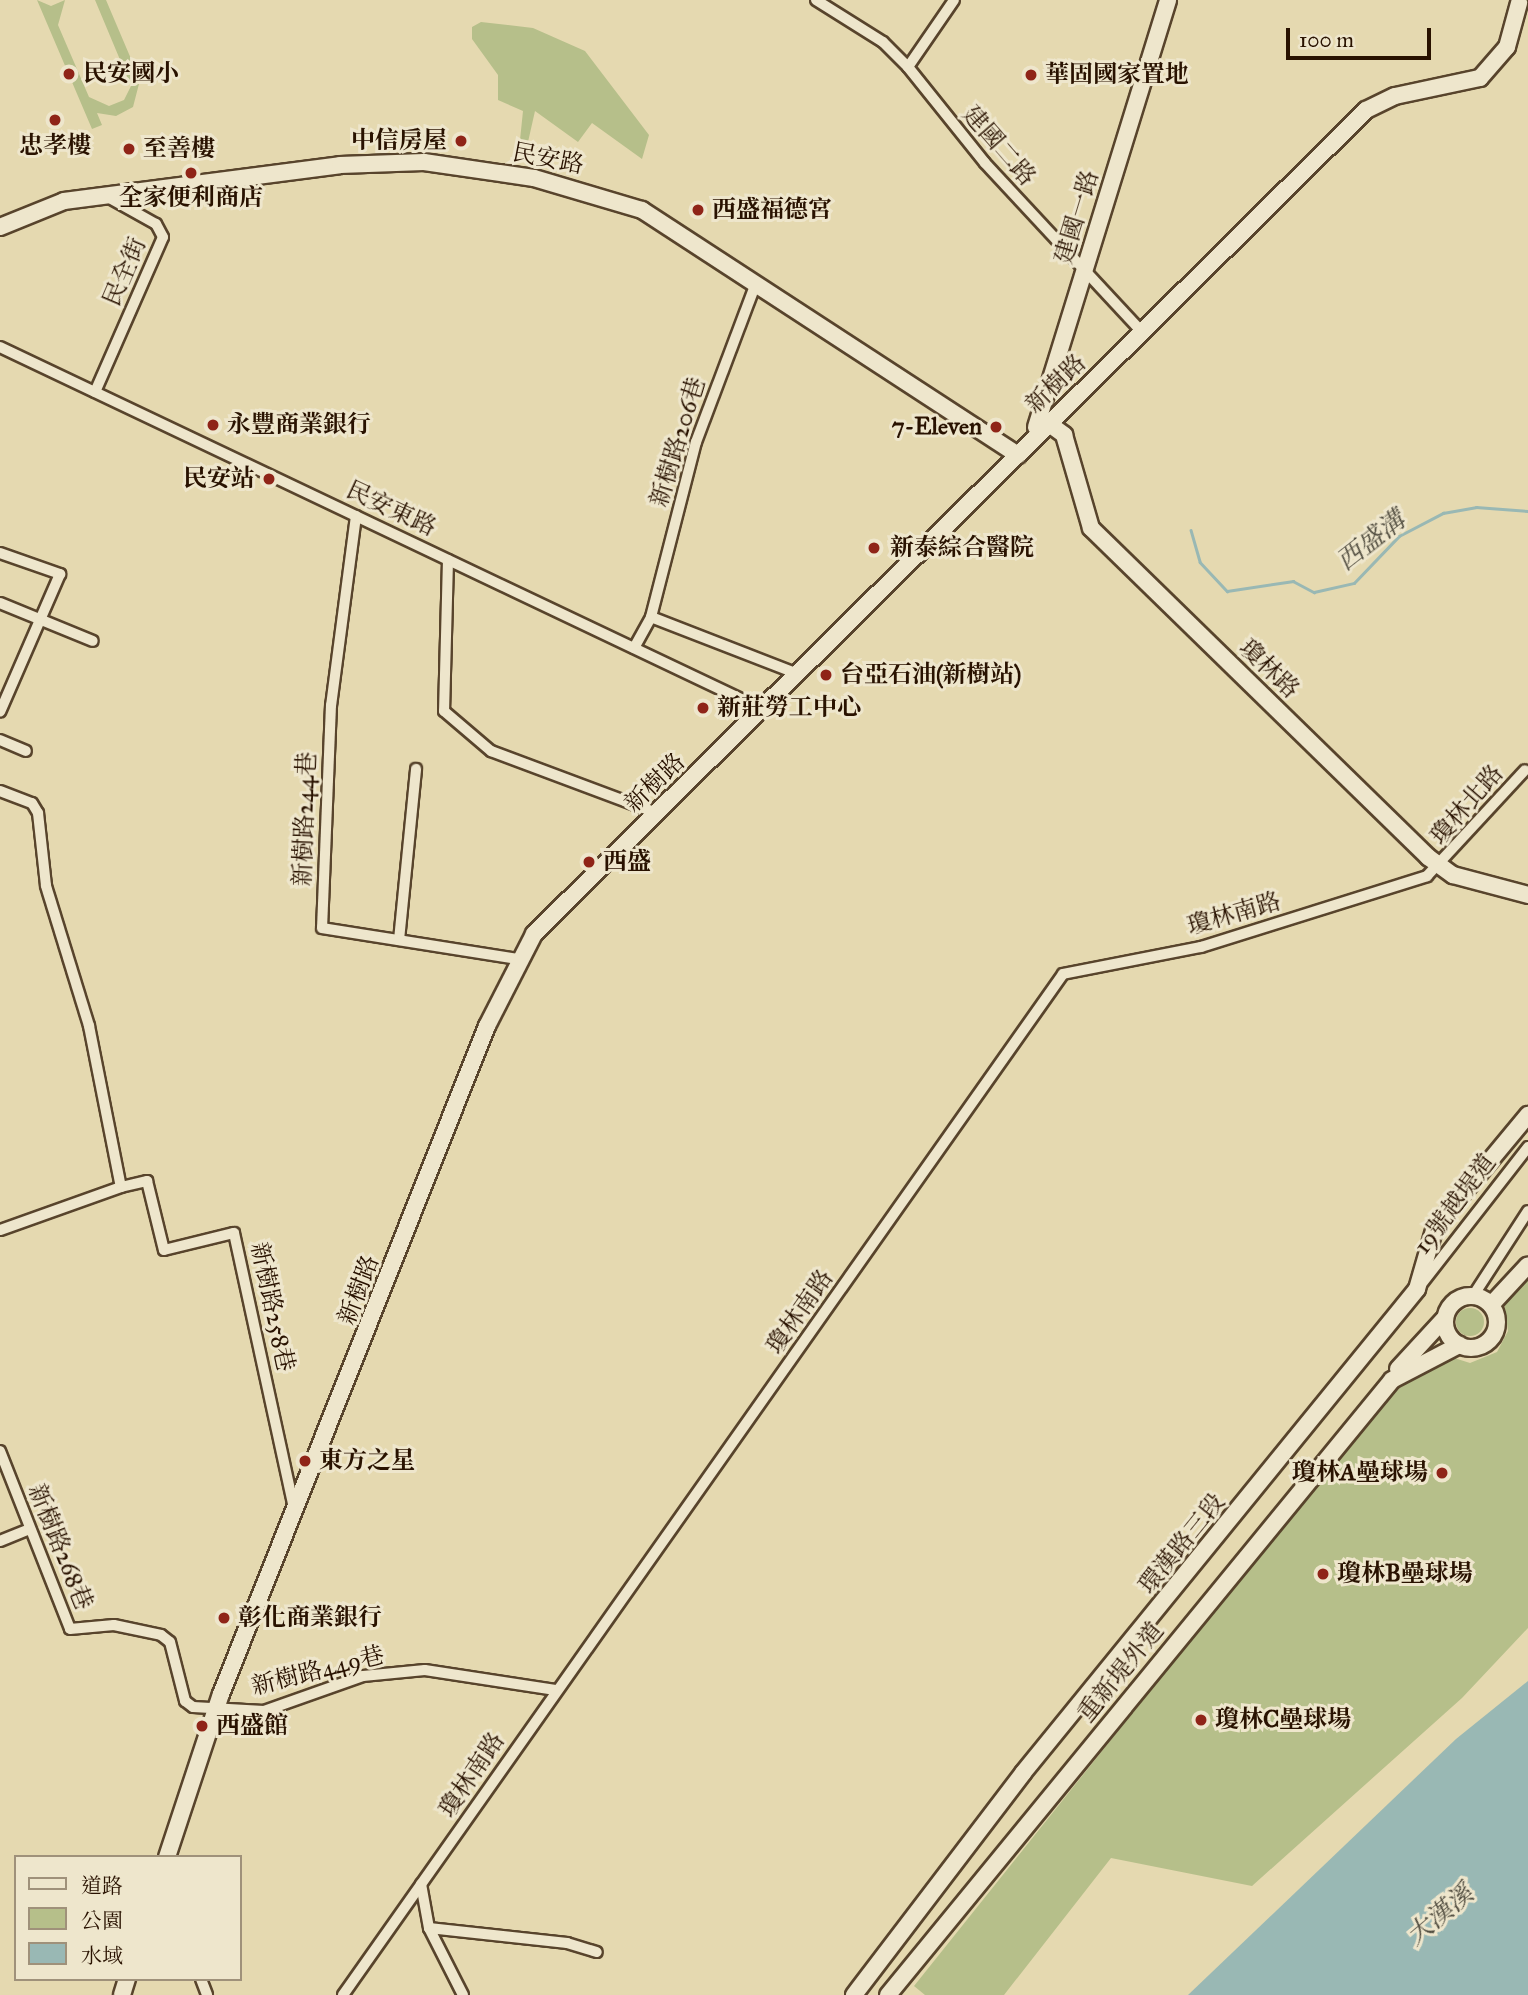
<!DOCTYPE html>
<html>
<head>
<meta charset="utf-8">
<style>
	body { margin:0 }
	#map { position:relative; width:1528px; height:1995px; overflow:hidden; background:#e5d9b0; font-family:"IM FELL Great Primer","Noto Serif TC",serif }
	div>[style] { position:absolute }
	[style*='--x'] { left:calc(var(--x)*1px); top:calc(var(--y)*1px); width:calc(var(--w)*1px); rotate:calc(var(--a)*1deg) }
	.green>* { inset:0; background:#b6bf8a }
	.round { border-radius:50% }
	.water>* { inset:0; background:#99b8b4 }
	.stream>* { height:2.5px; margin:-1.25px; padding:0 1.25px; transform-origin:1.25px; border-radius:1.25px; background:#99b8b4 }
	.roads { filter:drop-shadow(2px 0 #58442c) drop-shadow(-2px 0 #58442c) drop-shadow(0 2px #58442c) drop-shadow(0 -2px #58442c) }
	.street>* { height:10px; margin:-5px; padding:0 5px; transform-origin:5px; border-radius:5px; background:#eee6cc }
	.secondary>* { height:16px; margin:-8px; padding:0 8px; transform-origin:8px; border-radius:8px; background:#eee6cc }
	.secondary>.ring { margin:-8px; padding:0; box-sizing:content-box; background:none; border:16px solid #eee6cc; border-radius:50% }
	.dots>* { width:19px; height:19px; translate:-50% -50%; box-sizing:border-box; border:4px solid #eee6cc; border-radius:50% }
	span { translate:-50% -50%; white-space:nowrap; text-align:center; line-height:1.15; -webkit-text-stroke:6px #eee6cc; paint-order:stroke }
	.poi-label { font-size:24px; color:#291200; font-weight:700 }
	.left { translate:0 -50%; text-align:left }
	.right { translate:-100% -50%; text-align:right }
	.street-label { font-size:24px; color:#291200 }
	.water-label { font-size:26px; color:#504c3f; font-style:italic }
	.legend { position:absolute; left:14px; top:1855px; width:228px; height:126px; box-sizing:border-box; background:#eee6cc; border:2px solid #9f917a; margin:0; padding:9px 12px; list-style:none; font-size:21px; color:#291200 }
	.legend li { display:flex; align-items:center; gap:14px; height:35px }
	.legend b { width:35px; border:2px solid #9f917a }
	.scale { position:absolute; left:1286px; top:28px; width:145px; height:32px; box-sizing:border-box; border:4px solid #291200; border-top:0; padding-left:9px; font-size:21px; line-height:24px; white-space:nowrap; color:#291200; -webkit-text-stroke:5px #eee6cc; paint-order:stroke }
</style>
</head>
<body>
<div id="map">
	<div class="green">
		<i style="clip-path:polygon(37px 0,51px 6px,65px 0,58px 25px,89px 97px,109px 106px,124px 100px,131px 86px,95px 0,106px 0,140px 80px,133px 107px,116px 116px,97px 113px,102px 125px,92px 129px)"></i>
		<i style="clip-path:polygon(481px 22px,533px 28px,585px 51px,649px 135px,642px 159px,592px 123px,578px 142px,535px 111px,528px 142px,520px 140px,523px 111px,498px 100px,498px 75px,472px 39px,472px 27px)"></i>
		<i style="clip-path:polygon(1528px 1276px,1528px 1628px,1462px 1698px,1252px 1886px,1111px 1858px,1004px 1995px,925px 1995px,914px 1986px,1403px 1375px,1451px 1357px,1470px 1363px,1497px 1352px,1508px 1331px,1504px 1302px)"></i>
		<i class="round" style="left:1456px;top:1308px;width:28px;height:28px"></i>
	</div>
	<div class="water">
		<i style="clip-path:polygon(1528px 1681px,1528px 1995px,1188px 1995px,1456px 1739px)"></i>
	</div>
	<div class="stream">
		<i style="--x:1191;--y:530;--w:33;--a:74"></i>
		<i style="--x:1200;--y:562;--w:40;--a:47"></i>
		<i style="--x:1227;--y:591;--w:67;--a:-8.6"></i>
		<i style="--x:1293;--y:581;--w:24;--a:28"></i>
		<i style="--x:1314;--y:592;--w:41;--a:-12.7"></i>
		<i style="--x:1354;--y:583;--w:65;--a:-46.2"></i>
		<i style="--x:1399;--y:536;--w:50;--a:-27.6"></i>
		<i style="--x:1443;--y:513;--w:34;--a:-10"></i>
		<i style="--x:1476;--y:507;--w:52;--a:4.4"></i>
	</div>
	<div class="roads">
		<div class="street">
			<i style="--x:816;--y:0;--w:79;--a:32.1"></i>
			<i style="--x:883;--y:42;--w:35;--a:45"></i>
			<i style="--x:908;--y:67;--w:123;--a:51.3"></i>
			<i style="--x:985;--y:163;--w:231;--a:47.1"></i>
			<i style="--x:908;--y:67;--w:81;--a:-55.5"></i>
			<i style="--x:0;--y:347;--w:846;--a:25.41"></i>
			<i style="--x:95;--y:392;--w:169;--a:-66.3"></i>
			<i style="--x:163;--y:237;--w:15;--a:-118"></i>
			<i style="--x:156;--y:224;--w:57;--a:-150.8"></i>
			<i style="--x:356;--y:516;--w:191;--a:97.5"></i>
			<i style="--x:331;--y:705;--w:223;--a:92.3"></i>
			<i style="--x:322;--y:928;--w:198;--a:9"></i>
			<i style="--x:0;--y:553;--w:64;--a:19.3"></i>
			<i style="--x:60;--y:574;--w:150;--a:113.5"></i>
			<i style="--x:448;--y:560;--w:151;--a:91.5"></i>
			<i style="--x:444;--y:711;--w:62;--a:40.4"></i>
			<i style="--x:491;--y:751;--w:177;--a:20.5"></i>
			<i style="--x:0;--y:603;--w:100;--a:22.2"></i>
			<i style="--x:651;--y:617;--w:158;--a:21.2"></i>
			<i style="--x:634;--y:648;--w:35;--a:-61"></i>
			<i style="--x:651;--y:617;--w:181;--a:-75.6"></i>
			<i style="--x:696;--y:442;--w:170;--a:-69.3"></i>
			<i style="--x:0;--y:740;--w:28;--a:23"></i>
			<i style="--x:0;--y:791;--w:34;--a:21"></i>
			<i style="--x:32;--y:803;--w:12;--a:59"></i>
			<i style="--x:38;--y:813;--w:73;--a:83.7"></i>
			<i style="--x:46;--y:886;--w:146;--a:72.9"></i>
			<i style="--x:89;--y:1026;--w:164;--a:78.8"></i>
			<i style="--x:121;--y:1187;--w:128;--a:160.4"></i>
			<i style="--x:399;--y:940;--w:172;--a:-84.3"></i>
			<i style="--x:121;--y:1187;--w:27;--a:-13"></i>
			<i style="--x:147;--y:1181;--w:71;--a:76.2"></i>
			<i style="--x:164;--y:1250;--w:72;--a:-13.7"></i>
			<i style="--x:234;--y:1233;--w:281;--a:77.7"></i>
			<i style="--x:1423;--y:1282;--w:171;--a:-52.1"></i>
			<i style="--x:1473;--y:1296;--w:101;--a:-57.1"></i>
			<i style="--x:0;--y:1451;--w:191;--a:68.5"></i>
			<i style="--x:70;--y:1629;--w:44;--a:-5.2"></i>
			<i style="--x:114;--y:1625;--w:48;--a:12"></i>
			<i style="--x:161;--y:1635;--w:11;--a:38"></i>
			<i style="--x:170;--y:1642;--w:61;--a:75.7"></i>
			<i style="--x:185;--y:1701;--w:10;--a:37"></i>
			<i style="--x:193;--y:1707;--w:71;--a:3.2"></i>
			<i style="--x:264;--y:1711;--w:105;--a:-19.5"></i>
			<i style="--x:363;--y:1676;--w:62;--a:-5.5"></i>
			<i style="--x:425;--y:1670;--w:132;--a:8.7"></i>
			<i style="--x:0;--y:1541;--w:31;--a:-22"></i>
			<i style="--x:421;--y:1884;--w:45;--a:79.7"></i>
			<i style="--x:429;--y:1928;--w:75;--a:63.1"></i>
			<i style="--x:429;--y:1928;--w:139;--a:6.2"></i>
			<i style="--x:567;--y:1943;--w:31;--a:17"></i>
			<i style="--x:201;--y:1979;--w:17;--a:69"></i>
			<i style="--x:343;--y:1995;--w:1249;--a:-54.81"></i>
			<i style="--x:1063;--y:974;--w:141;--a:-11.1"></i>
			<i style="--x:1201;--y:947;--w:237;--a:-17.4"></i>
			<i style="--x:1427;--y:876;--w:144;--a:-47.2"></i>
		</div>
		<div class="secondary">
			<i style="--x:0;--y:227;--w:69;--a:-22.1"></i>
			<i style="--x:64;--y:201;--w:278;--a:-7.4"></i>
			<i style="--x:340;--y:165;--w:84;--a:-2"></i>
			<i style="--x:424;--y:162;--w:111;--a:8.3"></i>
			<i style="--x:534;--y:178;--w:113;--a:16.5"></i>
			<i style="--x:642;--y:210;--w:449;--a:33.1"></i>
			<i style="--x:1041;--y:418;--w:29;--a:36"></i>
			<i style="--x:1064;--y:435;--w:97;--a:73.8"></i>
			<i style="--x:1091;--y:528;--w:471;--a:44.3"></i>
			<i style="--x:1428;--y:857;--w:31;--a:36"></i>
			<i style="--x:1453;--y:875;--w:78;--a:14.9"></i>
			<i style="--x:1036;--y:427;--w:447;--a:-72.8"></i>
			<i class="ring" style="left:1445px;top:1296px;width:36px;height:36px"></i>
			<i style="--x:1491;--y:1305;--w:54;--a:-47.2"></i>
			<i style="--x:1398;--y:1369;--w:67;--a:-47.4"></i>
			<i style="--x:167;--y:1857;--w:172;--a:-71.7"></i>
			<i style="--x:221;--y:1694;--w:719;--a:-68.29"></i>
			<i style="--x:487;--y:1026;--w:103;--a:-62.9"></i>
			<i style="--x:534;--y:934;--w:1171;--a:-44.72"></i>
			<i style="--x:1366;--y:110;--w:32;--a:-26"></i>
			<i style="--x:1395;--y:96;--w:87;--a:-12"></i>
			<i style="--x:1480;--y:78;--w:41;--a:-48.9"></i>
			<i style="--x:1507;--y:47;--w:46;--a:-74.7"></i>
			<i style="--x:122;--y:1995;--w:17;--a:-73"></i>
			<i style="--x:854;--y:1995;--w:279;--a:-52.7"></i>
			<i style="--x:1023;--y:1773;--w:624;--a:-50.85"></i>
			<i style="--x:1417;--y:1289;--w:65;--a:-73.8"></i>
			<i style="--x:1435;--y:1227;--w:146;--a:-50.3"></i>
			<i style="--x:888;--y:1995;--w:795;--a:-50.66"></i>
			<i style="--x:1392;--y:1380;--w:76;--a:-27.6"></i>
		</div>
	</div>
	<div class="dots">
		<i style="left:69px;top:74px;background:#8f2418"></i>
		<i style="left:1031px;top:75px;background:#8f2418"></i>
		<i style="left:55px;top:120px;background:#8f2418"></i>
		<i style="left:461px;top:141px;background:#8f2418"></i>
		<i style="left:129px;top:149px;background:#8f2418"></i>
		<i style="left:191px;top:173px;background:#8f2418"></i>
		<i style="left:698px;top:210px;background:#8f2418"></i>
		<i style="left:213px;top:425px;background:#8f2418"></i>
		<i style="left:996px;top:427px;background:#8f2418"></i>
		<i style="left:269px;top:479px;background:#8f2418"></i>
		<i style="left:874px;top:548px;background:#8f2418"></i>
		<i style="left:826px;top:675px;background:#8f2418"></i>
		<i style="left:703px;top:708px;background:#8f2418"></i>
		<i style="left:589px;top:862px;background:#8f2418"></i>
		<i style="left:305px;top:1461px;background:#8f2418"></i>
		<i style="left:1442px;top:1473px;background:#8f2418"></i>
		<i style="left:1323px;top:1574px;background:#8f2418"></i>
		<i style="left:224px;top:1618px;background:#8f2418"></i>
		<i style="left:1201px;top:1720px;background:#8f2418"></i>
		<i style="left:202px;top:1726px;background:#8f2418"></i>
	</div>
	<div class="poi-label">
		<span class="left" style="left:83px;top:74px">民安國小</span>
		<span class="left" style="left:1045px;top:75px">華固國家置地</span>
		<span class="right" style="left:447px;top:141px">中信房屋</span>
		<span style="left:55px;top:146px">忠孝樓</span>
		<span class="left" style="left:143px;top:149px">至善樓</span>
		<span style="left:191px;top:198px">全家便利商店</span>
		<span class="left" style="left:712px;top:210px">西盛福德宮</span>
		<span class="left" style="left:227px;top:425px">永豐商業銀行</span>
		<span class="right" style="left:982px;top:427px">7-Eleven</span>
		<span class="right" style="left:255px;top:479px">民安站</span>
		<span class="left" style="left:890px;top:548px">新泰綜合醫院</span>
		<span class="left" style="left:840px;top:675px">台亞石油(新樹站)</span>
		<span class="left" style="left:717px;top:708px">新莊勞工中心</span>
		<span class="left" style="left:603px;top:862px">西盛</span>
		<span class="left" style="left:319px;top:1461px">東方之星</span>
		<span class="right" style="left:1428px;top:1473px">瓊林A壘球場</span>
		<span class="left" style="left:1337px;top:1574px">瓊林B壘球場</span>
		<span class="left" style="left:238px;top:1618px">彰化商業銀行</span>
		<span class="left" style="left:1215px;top:1720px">瓊林C壘球場</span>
		<span class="left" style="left:216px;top:1726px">西盛館</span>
	</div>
	<div class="street-label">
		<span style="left:999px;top:146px;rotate:49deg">建國二路</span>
		<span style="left:548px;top:159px;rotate:11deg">民安路</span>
		<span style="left:1077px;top:217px;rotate:-73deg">建國一路</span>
		<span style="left:125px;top:272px;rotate:-67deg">民全街</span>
		<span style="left:1056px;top:384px;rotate:-44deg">新樹路</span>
		<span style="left:678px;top:442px;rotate:-73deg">新樹路206巷</span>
		<span style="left:391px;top:509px;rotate:25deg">民安東路</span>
		<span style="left:1269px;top:669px;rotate:44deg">瓊林路</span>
		<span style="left:655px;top:783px;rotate:-44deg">新樹路</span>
		<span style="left:1467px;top:805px;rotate:-49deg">瓊林北路</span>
		<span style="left:305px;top:819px;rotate:-88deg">新樹路244巷</span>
		<span style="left:1234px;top:914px;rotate:-16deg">瓊林南路</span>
		<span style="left:1455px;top:1204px;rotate:-53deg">19號越堤道</span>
		<span style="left:359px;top:1290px;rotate:-69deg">新樹路</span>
		<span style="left:272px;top:1307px;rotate:78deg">新樹路258巷</span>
		<span style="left:800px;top:1312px;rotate:-55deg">瓊林南路</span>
		<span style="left:1182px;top:1544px;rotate:-51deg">環漢路三段</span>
		<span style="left:60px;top:1547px;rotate:68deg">新樹路268巷</span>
		<span style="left:318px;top:1671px;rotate:-14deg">新樹路449巷</span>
		<span style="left:1121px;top:1672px;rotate:-51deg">重新堤外道</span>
		<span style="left:472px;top:1775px;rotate:-56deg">瓊林南路</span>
	</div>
	<div class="water-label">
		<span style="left:1371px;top:541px;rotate:-38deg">西盛溝</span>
		<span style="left:1440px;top:1915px;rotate:-40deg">大漢溪</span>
	</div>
	<ul class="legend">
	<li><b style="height:9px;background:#eee6cc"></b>道路</li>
	<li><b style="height:19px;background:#b6bf8a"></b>公園</li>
	<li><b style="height:19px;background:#99b8b4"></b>水域</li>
	</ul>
	<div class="scale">100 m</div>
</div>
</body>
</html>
